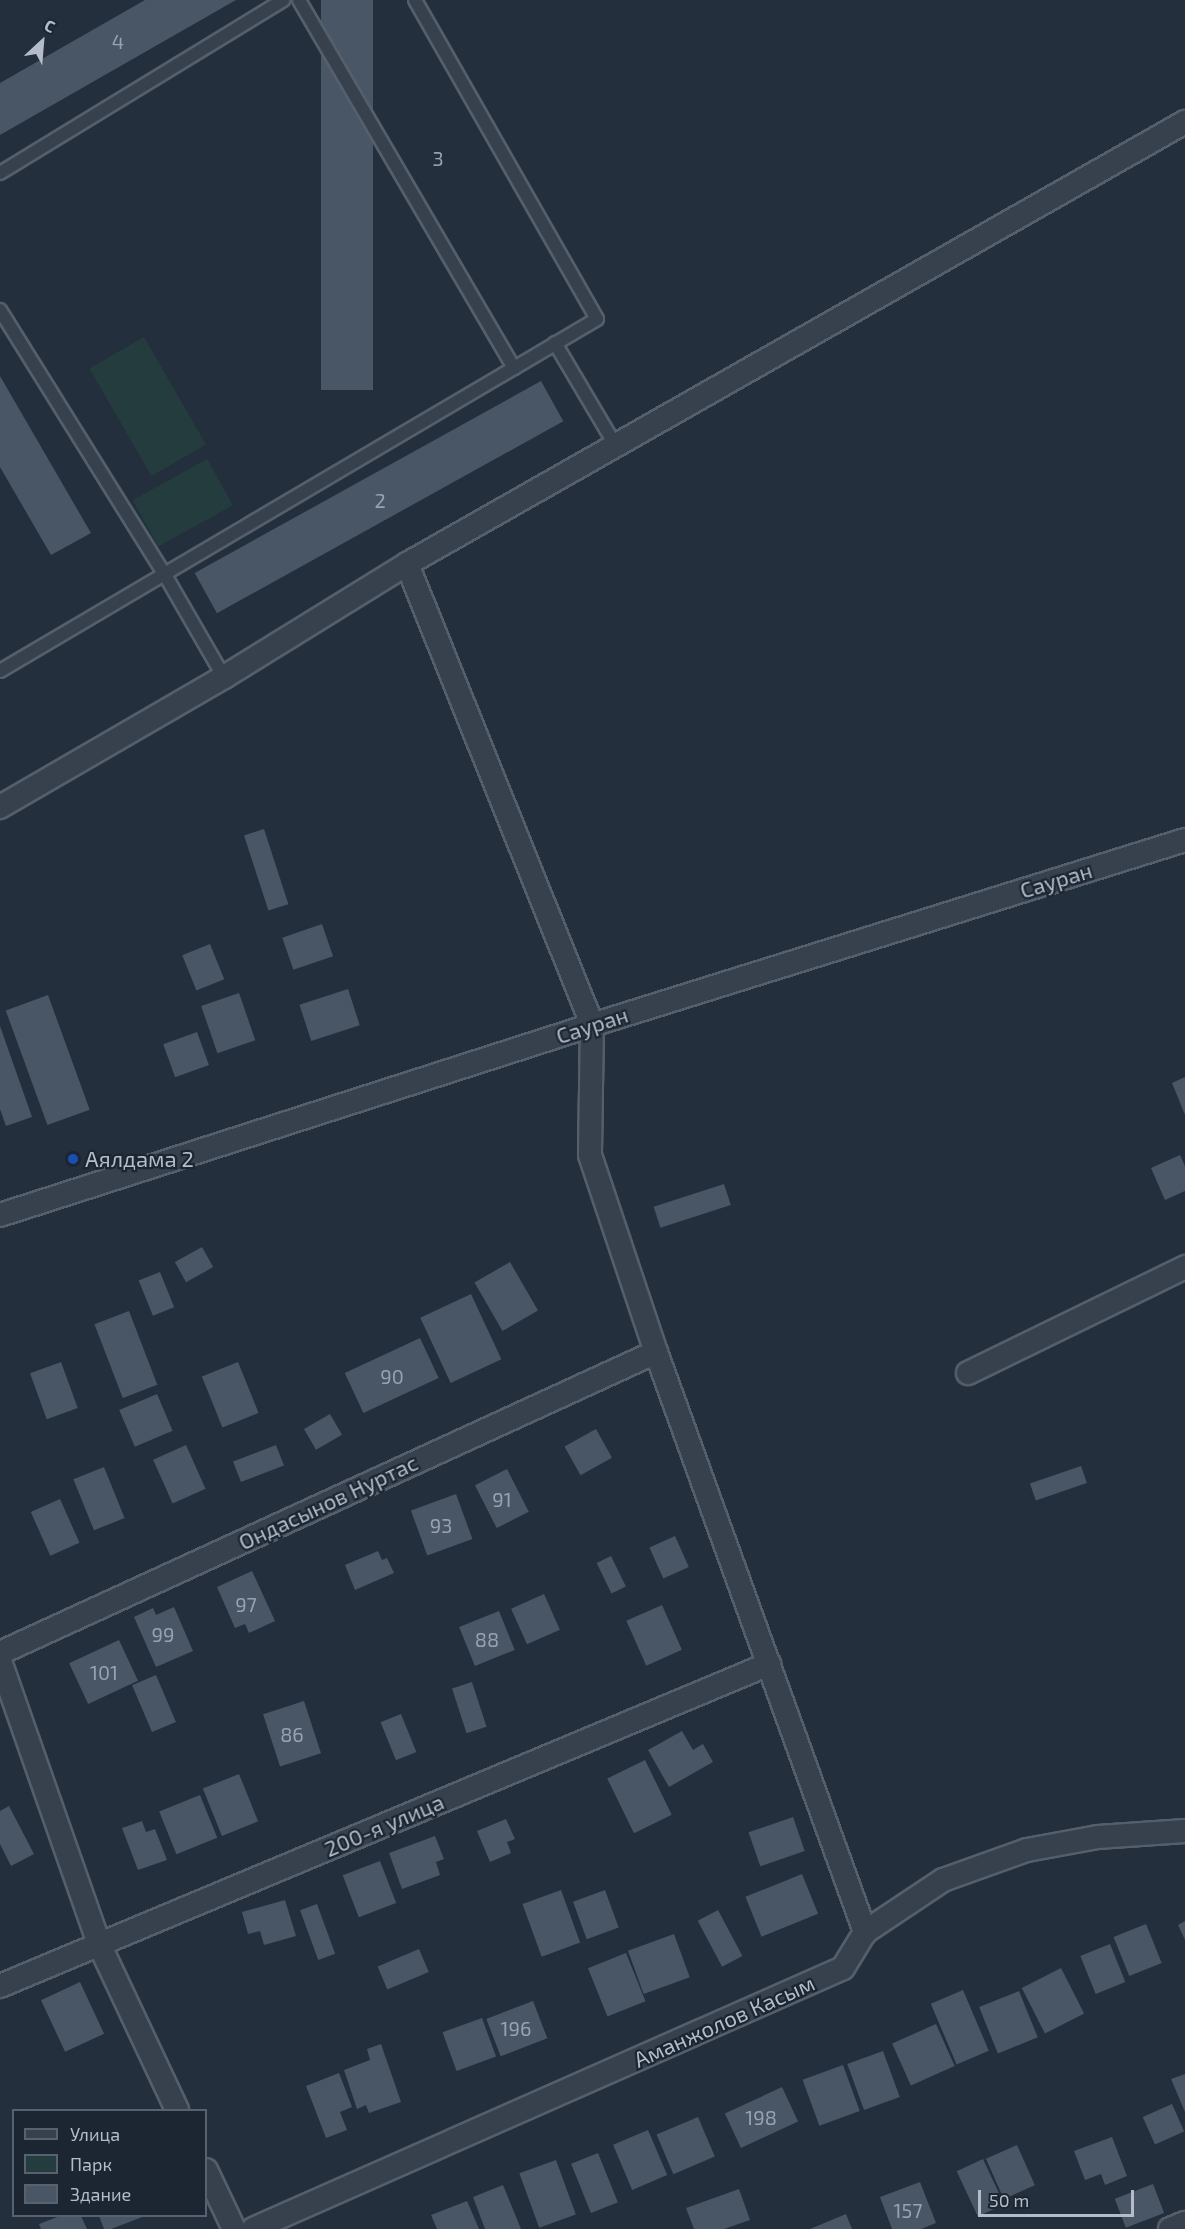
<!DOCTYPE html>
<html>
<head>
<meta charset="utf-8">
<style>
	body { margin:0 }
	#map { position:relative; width:1185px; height:2229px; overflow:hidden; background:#232f3d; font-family:"Exo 2",sans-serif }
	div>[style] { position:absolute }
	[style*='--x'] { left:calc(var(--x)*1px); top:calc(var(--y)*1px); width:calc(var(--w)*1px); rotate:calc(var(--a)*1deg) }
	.green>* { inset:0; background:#253c3e; transform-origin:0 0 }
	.building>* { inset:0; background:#495666; transform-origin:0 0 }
	.roads { filter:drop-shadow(2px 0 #555f6b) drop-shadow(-2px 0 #555f6b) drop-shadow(0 2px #555f6b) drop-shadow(0 -2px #555f6b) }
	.service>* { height:12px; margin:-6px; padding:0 6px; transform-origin:6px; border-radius:6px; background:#37414d }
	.minor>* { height:22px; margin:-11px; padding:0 11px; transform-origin:11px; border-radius:11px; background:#37414d }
	.dots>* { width:16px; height:16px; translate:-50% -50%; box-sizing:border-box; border:3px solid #1c2632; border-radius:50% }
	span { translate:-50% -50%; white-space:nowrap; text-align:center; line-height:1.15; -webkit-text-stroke:4.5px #1c2632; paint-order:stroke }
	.number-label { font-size:20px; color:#98a2b0 }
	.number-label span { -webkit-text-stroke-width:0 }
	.street-label { font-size:22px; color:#b3bcc8 }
	.poi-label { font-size:22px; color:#b3bcc8 }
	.left { translate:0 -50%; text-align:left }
	.legend { position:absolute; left:12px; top:2109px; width:195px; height:108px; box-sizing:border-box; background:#1c2632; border:2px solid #58626e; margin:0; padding:8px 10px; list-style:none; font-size:18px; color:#b3bcc8 }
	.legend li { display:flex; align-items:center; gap:12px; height:30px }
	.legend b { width:30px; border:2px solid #58626e }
	.north { position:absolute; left:12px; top:12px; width:60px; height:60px; -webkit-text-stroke:4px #1c2632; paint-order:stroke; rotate:26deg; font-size:16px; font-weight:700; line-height:24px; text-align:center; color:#b3bcc8 }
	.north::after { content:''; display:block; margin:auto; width:21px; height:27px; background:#b3bcc8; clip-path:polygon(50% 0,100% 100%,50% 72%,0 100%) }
	.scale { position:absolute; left:978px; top:2190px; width:156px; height:27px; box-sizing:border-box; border:3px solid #b3bcc8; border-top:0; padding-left:8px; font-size:18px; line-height:21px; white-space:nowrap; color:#b3bcc8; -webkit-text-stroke:4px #1c2632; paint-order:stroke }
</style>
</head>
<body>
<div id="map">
	<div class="green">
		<i style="left:144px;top:337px;width:124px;height:63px;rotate:60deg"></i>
		<i style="left:207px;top:459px;width:53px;height:85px;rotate:61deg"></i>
	</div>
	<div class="building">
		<i style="clip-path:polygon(145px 0,236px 0,0 135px,0 83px)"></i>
		<i style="left:321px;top:0;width:52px;height:390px"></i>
		<i style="clip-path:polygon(0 376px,91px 533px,51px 555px,0 467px)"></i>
		<i style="left:541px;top:381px;width:46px;height:396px;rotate:61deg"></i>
		<i style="left:264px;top:829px;width:79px;height:21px;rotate:72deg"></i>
		<i style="left:322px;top:924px;width:34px;height:42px;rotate:71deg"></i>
		<i style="left:210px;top:944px;width:38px;height:30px;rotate:68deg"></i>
		<i style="left:348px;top:989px;width:38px;height:51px;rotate:72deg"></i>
		<i style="left:239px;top:993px;width:50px;height:40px;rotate:71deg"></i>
		<i style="left:48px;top:995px;width:122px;height:45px;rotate:70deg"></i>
		<i style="clip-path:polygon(0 1026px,32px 1117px,6px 1126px,0 1109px)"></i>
		<i style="left:197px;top:1032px;width:35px;height:36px;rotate:70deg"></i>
		<i style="clip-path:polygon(1185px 1077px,1185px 1115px,1172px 1083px)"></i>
		<i style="clip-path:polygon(1180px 1155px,1185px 1166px,1185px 1191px,1165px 1200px,1151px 1168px)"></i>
		<i style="left:724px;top:1184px;width:22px;height:74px;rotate:72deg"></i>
		<i style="left:202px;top:1247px;width:23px;height:31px;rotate:61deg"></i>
		<i style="left:510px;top:1262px;width:56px;height:41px;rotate:60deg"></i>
		<i style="left:160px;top:1272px;width:38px;height:23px;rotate:68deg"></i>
		<i style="left:471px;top:1294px;width:72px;height:56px;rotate:65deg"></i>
		<i style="left:129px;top:1311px;width:79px;height:37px;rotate:69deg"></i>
		<i style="left:420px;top:1338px;width:44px;height:83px;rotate:65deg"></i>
		<i style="left:61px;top:1362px;width:49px;height:33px;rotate:70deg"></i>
		<i style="left:238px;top:1362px;width:55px;height:39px;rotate:68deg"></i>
		<i style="left:157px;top:1394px;width:40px;height:41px;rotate:67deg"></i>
		<i style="left:330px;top:1414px;width:24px;height:30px;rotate:60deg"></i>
		<i style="left:596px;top:1429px;width:33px;height:36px;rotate:61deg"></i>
		<i style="left:186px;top:1445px;width:48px;height:36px;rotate:66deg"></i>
		<i style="left:276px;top:1445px;width:22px;height:46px;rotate:69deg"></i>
		<i style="left:1081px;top:1466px;width:18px;height:54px;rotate:71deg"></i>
		<i style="left:104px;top:1467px;width:55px;height:33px;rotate:68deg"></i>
		<i style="left:507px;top:1469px;width:48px;height:36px;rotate:63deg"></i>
		<i style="left:456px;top:1494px;width:48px;height:48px;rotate:70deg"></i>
		<i style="left:60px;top:1499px;width:48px;height:32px;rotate:66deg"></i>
		<i style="left:675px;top:1536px;width:34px;height:28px;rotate:66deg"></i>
		<i style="clip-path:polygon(378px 1551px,382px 1560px,387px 1558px,394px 1573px,355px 1590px,345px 1565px)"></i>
		<i style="left:611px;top:1556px;width:34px;height:16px;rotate:64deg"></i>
		<i style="clip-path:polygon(252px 1571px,275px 1621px,249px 1633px,245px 1624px,235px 1628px,217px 1587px)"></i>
		<i style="left:544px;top:1594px;width:39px;height:36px;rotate:66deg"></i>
		<i style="left:662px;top:1605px;width:49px;height:39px;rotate:66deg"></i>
		<i style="clip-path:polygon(174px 1607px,193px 1651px,156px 1667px,134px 1617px,153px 1608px,156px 1615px)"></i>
		<i style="left:499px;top:1611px;width:42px;height:43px;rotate:68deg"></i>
		<i style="left:119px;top:1640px;width:45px;height:55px;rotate:65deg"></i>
		<i style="left:156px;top:1675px;width:51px;height:26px;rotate:67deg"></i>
		<i style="left:472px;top:1682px;width:47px;height:21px;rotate:72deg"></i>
		<i style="left:304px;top:1701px;width:55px;height:43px;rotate:72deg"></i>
		<i style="left:401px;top:1714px;width:41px;height:22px;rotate:68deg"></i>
		<i style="clip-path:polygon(682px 1731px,693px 1750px,703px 1744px,713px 1762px,669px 1787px,648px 1750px)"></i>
		<i style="left:645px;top:1760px;width:61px;height:42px;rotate:64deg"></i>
		<i style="left:239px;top:1774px;width:51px;height:39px;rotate:68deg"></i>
		<i style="left:200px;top:1795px;width:46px;height:44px;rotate:68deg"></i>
		<i style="clip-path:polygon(9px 1806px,34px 1854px,11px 1866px,0 1844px,0 1811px)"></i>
		<i style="left:793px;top:1817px;width:36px;height:47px;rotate:71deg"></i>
		<i style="clip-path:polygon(506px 1819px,515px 1839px,507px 1842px,511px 1853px,490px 1862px,477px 1831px)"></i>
		<i style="clip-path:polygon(142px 1821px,146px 1832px,155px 1829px,167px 1860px,138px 1870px,122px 1828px)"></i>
		<i style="clip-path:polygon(435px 1836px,444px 1859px,436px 1862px,440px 1875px,402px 1889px,389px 1853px)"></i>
		<i style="left:380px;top:1861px;width:45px;height:40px;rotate:69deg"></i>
		<i style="left:802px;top:1874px;width:43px;height:61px;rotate:68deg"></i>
		<i style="left:561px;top:1890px;width:56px;height:41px;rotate:70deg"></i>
		<i style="left:605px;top:1890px;width:40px;height:34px;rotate:70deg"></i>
		<i style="clip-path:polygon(285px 1900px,296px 1936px,264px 1945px,260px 1931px,248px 1934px,242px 1912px)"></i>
		<i style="left:317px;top:1904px;width:53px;height:18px;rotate:70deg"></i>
		<i style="left:718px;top:1910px;width:52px;height:23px;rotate:62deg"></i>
		<i style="clip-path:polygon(1185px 1921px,1185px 1940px,1178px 1925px)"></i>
		<i style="left:1146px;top:1924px;width:42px;height:35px;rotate:68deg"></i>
		<i style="left:674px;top:1934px;width:46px;height:49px;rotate:70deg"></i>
		<i style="left:1110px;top:1944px;width:41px;height:32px;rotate:68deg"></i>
		<i style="left:419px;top:1949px;width:25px;height:45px;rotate:67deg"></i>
		<i style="left:626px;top:1953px;width:52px;height:41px;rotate:68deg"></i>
		<i style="left:1061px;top:1968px;width:51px;height:44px;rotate:63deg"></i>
		<i style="left:80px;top:1982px;width:57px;height:43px;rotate:65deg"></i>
		<i style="left:963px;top:1990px;width:66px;height:35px;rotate:67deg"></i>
		<i style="left:1019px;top:1991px;width:50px;height:43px;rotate:68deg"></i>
		<i style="left:533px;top:2001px;width:40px;height:50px;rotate:69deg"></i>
		<i style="left:482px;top:2018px;width:41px;height:42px;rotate:70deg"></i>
		<i style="left:936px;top:2024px;width:46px;height:48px;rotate:66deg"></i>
		<i style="clip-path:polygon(381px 2044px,401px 2102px,369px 2113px,366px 2105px,357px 2109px,344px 2070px,370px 2060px,367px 2049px)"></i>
		<i style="left:883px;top:2051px;width:49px;height:38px;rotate:70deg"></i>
		<i style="left:843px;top:2065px;width:49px;height:43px;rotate:70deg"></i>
		<i style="clip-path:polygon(339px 2073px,352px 2107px,340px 2112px,347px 2130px,326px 2138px,306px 2086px)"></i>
		<i style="clip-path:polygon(1185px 2074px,1185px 2112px,1171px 2079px)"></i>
		<i style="left:782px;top:2087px;width:38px;height:63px;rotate:65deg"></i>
		<i style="left:1172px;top:2104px;width:30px;height:32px;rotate:66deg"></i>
		<i style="left:698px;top:2117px;width:43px;height:45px;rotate:67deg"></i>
		<i style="left:648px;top:2130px;width:49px;height:38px;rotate:67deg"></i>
		<i style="clip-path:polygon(1112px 2137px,1127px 2176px,1105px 2185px,1101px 2174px,1085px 2180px,1074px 2151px)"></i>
		<i style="left:1017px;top:2145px;width:44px;height:34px;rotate:66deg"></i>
		<i style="left:598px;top:2153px;width:53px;height:29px;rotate:68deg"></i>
		<i style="left:983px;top:2159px;width:50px;height:29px;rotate:65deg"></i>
		<i style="left:556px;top:2160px;width:58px;height:39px;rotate:70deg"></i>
		<i style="clip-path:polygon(920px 2182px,936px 2223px,921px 2229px,892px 2229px,880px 2197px)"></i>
		<i style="left:1153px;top:2184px;width:31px;height:41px;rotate:69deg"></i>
		<i style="clip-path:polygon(503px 2185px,521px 2229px,485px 2229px,473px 2197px)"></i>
		<i style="clip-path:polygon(739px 2189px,750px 2220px,724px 2229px,694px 2229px,686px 2208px)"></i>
		<i style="clip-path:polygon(467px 2201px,479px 2229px,437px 2229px,431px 2215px)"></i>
		<i style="clip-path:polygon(846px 2214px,852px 2229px,810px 2229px)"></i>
		<i style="clip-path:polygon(60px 2216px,81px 2216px,87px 2229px,41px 2229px,39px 2224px)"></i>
		<i style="clip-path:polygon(99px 2216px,145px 2216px,111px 2229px,104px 2229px)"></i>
	</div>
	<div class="roads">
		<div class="service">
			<i style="--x:415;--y:0;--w:367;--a:60.3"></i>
			<i style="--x:597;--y:319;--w:96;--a:149.4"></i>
			<i style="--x:0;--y:173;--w:332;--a:-31.4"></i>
			<i style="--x:0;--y:310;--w:312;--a:58.1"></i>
			<i style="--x:165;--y:575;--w:118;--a:60"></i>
			<i style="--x:555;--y:343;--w:120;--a:59.4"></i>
			<i style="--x:0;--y:671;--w:597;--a:-30.52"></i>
			<i style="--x:514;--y:368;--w:426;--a:-120.3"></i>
		</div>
		<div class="minor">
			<i style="--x:407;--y:564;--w:497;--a:68.1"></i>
			<i style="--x:592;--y:1025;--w:130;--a:90.9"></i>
			<i style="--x:590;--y:1155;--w:208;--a:71.5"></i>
			<i style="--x:656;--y:1352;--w:617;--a:70.18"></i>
			<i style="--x:0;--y:807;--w:259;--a:-30.1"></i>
			<i style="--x:224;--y:677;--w:215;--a:-31.7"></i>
			<i style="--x:407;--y:564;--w:895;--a:-29.6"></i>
			<i style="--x:0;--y:1215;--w:622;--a:-17.79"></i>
			<i style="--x:592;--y:1025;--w:621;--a:-17.33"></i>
			<i style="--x:968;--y:1373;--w:242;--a:-26"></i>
			<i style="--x:0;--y:1653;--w:722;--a:-24.65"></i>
			<i style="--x:0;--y:1661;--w:300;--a:70.7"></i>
			<i style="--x:99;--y:1944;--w:183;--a:64.8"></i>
			<i style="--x:0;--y:1986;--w:834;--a:-22.72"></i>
			<i style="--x:206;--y:2170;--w:65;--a:64.6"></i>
			<i style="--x:253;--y:2229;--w:645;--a:-23.86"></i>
			<i style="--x:843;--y:1968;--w:42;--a:-58.6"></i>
			<i style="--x:865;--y:1932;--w:94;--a:-33.7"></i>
			<i style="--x:943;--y:1880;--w:89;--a:-19.7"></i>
			<i style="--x:1027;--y:1850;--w:72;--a:-10.4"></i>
			<i style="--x:1098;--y:1837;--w:87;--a:-3.9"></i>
			<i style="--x:1170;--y:2229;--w:16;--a:-22"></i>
		</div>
	</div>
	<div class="dots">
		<i style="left:73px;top:1159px;background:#1a4fb4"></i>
	</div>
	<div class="number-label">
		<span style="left:118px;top:41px">4</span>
		<span style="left:438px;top:158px">3</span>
		<span style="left:380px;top:500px">2</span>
		<span style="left:392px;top:1376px">90</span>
		<span style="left:502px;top:1499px">91</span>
		<span style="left:441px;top:1525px">93</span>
		<span style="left:246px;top:1604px">97</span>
		<span style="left:163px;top:1634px">99</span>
		<span style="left:487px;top:1639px">88</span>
		<span style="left:104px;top:1672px">101</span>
		<span style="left:292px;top:1734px">86</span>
		<span style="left:516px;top:2028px">196</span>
		<span style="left:761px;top:2117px">198</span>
		<span style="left:908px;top:2210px">157</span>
	</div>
	<div class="street-label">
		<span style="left:1056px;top:880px;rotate:-17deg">Сауран</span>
		<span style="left:592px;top:1025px;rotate:-18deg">Сауран</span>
		<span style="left:328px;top:1502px;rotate:-25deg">Ондасынов Нуртас</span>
		<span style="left:384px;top:1825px;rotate:-23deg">200-я улица</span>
		<span style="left:724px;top:2021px;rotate:-24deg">Аманжолов Касым</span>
	</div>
	<div class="poi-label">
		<span class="left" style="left:85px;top:1159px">Аялдама 2</span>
	</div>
	<ul class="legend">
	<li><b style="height:8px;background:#37414d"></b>Улица</li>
	<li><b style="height:16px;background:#253c3e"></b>Парк</li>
	<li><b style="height:16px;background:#495666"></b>Здание</li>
	</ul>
	<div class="north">С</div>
	<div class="scale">50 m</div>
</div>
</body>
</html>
